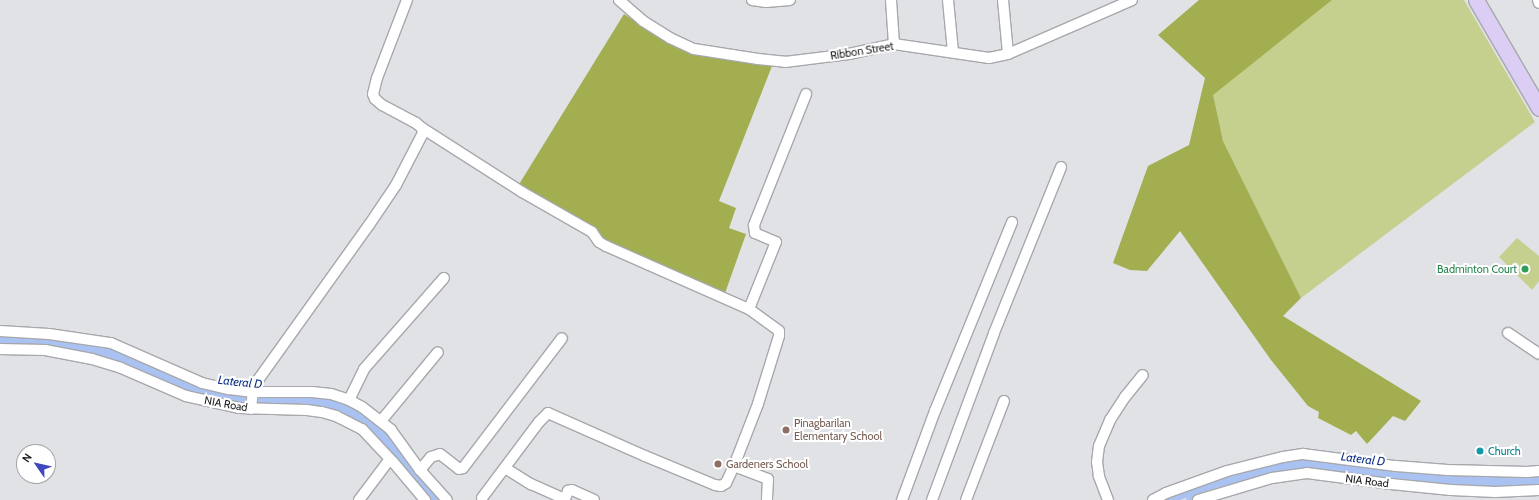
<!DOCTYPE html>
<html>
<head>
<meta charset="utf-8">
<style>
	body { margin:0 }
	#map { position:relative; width:1539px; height:500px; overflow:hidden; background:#e0e2e6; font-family:Cabin,sans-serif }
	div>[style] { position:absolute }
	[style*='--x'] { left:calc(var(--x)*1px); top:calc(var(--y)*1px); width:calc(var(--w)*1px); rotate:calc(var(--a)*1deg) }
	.green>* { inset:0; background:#c5cf8e }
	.forest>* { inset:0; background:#a2ae4f }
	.water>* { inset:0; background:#aac2f2 }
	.canal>* { height:7px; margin:-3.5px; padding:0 3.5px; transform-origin:3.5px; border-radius:3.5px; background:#aac2f2 }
	.roads { filter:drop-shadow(1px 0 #a6a8ac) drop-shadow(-1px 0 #a6a8ac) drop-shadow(0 1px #a6a8ac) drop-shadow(0 -1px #a6a8ac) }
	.minor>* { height:10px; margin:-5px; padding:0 5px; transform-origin:5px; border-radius:5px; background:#fff }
	.highway>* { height:15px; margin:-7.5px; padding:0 7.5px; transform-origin:7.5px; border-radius:7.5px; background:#dccdf5 }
	.dots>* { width:11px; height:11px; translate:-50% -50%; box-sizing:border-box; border:2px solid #fff; border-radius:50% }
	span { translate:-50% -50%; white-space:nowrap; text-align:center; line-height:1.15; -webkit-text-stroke:4px #fff; paint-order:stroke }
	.street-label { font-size:11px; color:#1c1c1e }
	.leisure-label { font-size:11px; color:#27864d }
	.right { translate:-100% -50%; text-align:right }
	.education-label { font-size:11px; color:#785e54 }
	.left { translate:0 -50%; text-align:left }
	.culture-label { font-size:11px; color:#0d838f }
	.water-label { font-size:12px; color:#0e3289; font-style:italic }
	.north { position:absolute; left:16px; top:444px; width:40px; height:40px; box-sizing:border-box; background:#fff; border:1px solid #a4a4a5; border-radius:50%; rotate:304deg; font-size:11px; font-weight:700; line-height:16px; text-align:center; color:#1c1c1e }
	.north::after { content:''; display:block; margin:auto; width:14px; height:18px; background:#3f49bd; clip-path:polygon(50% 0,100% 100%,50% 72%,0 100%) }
</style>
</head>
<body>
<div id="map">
	<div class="green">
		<i style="clip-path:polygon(1332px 0,1464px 0,1535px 122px,1301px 298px,1223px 141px,1212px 95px)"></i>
		<i style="clip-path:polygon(1517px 238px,1539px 256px,1539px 281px,1532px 290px,1499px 257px)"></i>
	</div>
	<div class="forest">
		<i style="clip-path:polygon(1199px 0,1332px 0,1213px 95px,1223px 141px,1301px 298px,1283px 316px,1421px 401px,1405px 421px,1393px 416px,1367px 444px,1356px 431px,1351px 435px,1318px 418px,1319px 412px,1308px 406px,1271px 360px,1180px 231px,1147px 271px,1130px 270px,1113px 263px,1148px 166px,1189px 145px,1205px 78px,1158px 35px)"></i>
		<i style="clip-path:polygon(624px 14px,667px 43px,692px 54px,772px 66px,719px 201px,736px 208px,729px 228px,746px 234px,724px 296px,622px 251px,518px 186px)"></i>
	</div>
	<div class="water">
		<i style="clip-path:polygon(0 334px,19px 335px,115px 347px,201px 386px,321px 395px,361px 409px,393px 438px,443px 500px,431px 500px,338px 412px,307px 404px,257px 406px,197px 396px,124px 366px,0 345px)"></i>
		<i style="clip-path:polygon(1304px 458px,1539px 474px,1539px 486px,1518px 489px,1452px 486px,1364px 477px,1260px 478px,1216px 488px,1180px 500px,1161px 500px,1227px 474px,1285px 460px)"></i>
	</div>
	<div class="canal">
		<i style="--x:1189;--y:500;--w:13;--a:-23"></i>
	</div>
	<div class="roads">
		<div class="minor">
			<i style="--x:619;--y:0;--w:32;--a:41"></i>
			<i style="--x:643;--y:21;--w:32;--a:32"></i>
			<i style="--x:670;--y:38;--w:26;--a:25"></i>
			<i style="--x:694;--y:49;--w:65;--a:8.9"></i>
			<i style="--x:758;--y:59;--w:27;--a:6"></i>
			<i style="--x:785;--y:62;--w:64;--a:-7.1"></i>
			<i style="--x:849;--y:54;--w:46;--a:-12.5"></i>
			<i style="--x:894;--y:44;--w:96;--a:8.4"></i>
			<i style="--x:989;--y:58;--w:19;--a:-12"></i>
			<i style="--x:1008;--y:54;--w:135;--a:-23.5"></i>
			<i style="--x:752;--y:0;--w:14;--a:8"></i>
			<i style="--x:766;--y:2;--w:24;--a:-5"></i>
			<i style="--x:891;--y:0;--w:44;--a:86.1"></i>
			<i style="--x:948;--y:0;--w:52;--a:84.5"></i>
			<i style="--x:1003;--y:0;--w:54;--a:84.7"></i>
			<i style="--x:1538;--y:0;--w:3;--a:72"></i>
			<i style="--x:422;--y:128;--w:119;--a:32.6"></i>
			<i style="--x:522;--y:192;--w:81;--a:29.7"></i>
			<i style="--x:592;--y:232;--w:12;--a:55"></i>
			<i style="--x:599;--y:242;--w:8;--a:30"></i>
			<i style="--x:606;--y:246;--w:156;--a:23.8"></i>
			<i style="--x:749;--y:309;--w:37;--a:36"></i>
			<i style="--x:779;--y:331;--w:5;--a:90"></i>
			<i style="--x:779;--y:336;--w:71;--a:107.2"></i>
			<i style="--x:758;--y:404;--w:66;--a:111.2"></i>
			<i style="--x:734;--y:466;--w:19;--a:115"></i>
			<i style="--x:726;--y:483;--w:6;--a:149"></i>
			<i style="--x:721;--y:486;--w:6;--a:-171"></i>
			<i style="--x:715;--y:485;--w:76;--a:-157.5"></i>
			<i style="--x:645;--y:456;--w:106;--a:-156.1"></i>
			<i style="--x:548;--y:413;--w:13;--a:135"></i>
			<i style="--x:539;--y:422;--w:95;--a:126.9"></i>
			<i style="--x:749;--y:309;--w:72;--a:-68.1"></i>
			<i style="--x:776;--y:242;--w:23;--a:-157"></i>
			<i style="--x:755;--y:233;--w:8;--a:-97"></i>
			<i style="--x:754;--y:225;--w:141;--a:-68.3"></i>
			<i style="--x:0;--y:331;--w:49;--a:3.5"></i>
			<i style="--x:49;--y:334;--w:63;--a:8.3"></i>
			<i style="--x:111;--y:343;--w:99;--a:23.7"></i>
			<i style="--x:202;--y:383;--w:28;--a:13"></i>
			<i style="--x:229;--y:389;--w:24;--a:7"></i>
			<i style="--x:253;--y:392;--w:59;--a:0"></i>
			<i style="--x:312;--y:392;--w:19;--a:6"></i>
			<i style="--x:331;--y:394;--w:19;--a:18"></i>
			<i style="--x:349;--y:400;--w:15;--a:28"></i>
			<i style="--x:362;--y:407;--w:37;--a:38"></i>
			<i style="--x:391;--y:430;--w:49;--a:54.1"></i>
			<i style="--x:420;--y:470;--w:40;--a:48"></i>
			<i style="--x:1508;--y:333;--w:37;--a:34"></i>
			<i style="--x:0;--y:349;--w:45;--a:1.3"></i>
			<i style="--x:45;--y:350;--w:48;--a:10.8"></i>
			<i style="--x:92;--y:359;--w:30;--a:17"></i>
			<i style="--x:121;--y:368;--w:71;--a:23.3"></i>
			<i style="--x:186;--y:396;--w:54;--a:12.8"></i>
			<i style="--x:239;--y:408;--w:68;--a:1.7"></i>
			<i style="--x:307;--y:410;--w:15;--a:8"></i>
			<i style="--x:322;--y:412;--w:15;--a:16"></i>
			<i style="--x:336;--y:416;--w:29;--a:27"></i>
			<i style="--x:362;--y:429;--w:45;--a:46.8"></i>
			<i style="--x:393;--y:462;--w:50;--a:49.9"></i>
			<i style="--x:349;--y:400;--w:34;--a:-64"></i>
			<i style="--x:364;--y:369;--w:121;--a:-48.7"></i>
			<i style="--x:251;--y:409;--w:19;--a:-84"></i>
			<i style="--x:253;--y:390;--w:11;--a:-63"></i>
			<i style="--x:258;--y:380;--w:191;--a:-54.4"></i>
			<i style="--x:369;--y:225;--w:48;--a:-56"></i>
			<i style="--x:396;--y:185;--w:59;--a:-62.6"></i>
			<i style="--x:423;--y:133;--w:5;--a:-101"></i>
			<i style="--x:422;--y:128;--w:8;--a:-140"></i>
			<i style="--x:416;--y:123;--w:38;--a:-152"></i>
			<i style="--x:382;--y:105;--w:9;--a:-139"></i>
			<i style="--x:375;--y:99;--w:5;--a:-112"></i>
			<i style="--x:373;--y:94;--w:16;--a:-76"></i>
			<i style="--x:377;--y:78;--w:84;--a:-69"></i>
			<i style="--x:381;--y:421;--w:89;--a:-50.4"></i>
			<i style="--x:734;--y:466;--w:36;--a:21"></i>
			<i style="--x:768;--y:479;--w:21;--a:93"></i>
			<i style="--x:505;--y:468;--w:31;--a:32"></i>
			<i style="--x:531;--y:484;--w:35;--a:24"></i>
			<i style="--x:563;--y:498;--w:2;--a:27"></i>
			<i style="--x:565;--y:499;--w:9;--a:-69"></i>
			<i style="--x:568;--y:491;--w:4;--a:-14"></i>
			<i style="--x:572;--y:490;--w:24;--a:24"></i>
			<i style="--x:420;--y:470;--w:17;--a:-50"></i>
			<i style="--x:431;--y:457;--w:9;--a:-18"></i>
			<i style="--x:440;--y:454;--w:24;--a:38"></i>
			<i style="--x:459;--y:469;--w:4;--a:-14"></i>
			<i style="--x:463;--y:468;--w:163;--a:-52.7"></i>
			<i style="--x:359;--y:500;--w:51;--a:-52.9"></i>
			<i style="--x:902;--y:500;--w:95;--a:-69.7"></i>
			<i style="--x:935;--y:411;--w:204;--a:-67.8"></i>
			<i style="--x:932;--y:500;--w:178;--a:-69.6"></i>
			<i style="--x:994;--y:333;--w:179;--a:-68"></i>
			<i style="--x:966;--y:500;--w:106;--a:-69"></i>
			<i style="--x:1108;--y:500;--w:26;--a:-111"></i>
			<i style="--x:1099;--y:476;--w:14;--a:-98"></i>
			<i style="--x:1097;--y:462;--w:16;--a:-83"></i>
			<i style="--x:1099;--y:446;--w:28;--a:-67"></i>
			<i style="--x:1110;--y:420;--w:27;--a:-57"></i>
			<i style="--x:1125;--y:397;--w:28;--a:-51"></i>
			<i style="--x:1153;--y:500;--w:15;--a:-28"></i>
			<i style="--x:1166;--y:493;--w:65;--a:-19.8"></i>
			<i style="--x:1227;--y:471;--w:58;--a:-14"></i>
			<i style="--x:1283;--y:457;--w:20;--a:-9"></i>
			<i style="--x:1303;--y:454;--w:94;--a:7.4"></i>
			<i style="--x:1396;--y:466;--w:52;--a:4.4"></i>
			<i style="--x:1448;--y:470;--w:79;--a:1.5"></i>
			<i style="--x:1527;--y:472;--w:12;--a:-5"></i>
			<i style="--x:1198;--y:500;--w:77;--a:-16.6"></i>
			<i style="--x:1272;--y:478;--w:35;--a:-8"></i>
			<i style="--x:1307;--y:473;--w:85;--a:7.5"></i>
			<i style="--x:1391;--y:484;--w:60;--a:5.7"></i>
			<i style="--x:1451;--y:490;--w:44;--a:2.6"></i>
			<i style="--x:1495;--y:492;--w:44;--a:-2.6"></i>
		</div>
		<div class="highway">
			<i style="--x:1476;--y:0;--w:125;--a:59.7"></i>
		</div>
	</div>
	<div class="dots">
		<i style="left:1525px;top:269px;background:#2e9e5b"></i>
		<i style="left:786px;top:430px;background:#8d6e63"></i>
		<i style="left:1480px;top:451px;background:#0f9aa8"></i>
		<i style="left:718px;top:464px;background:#8d6e63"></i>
	</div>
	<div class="street-label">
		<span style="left:862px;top:51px;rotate:-9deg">Ribbon Street</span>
		<span style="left:226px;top:404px;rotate:10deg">NIA Road</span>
		<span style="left:1367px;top:481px;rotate:7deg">NIA Road</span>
	</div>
	<div class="leisure-label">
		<span class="right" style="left:1517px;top:269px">Badminton Court</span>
	</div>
	<div class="education-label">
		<span class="left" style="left:794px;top:430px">Pinagbarilan<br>Elementary School</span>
		<span class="left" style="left:726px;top:464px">Gardeners School</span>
	</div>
	<div class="culture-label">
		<span class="left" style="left:1488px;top:451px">Church</span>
	</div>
	<div class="water-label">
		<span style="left:240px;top:382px;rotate:6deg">Lateral D</span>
		<span style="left:1363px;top:459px;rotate:7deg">Lateral D</span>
	</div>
	<div class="north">N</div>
</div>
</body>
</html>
